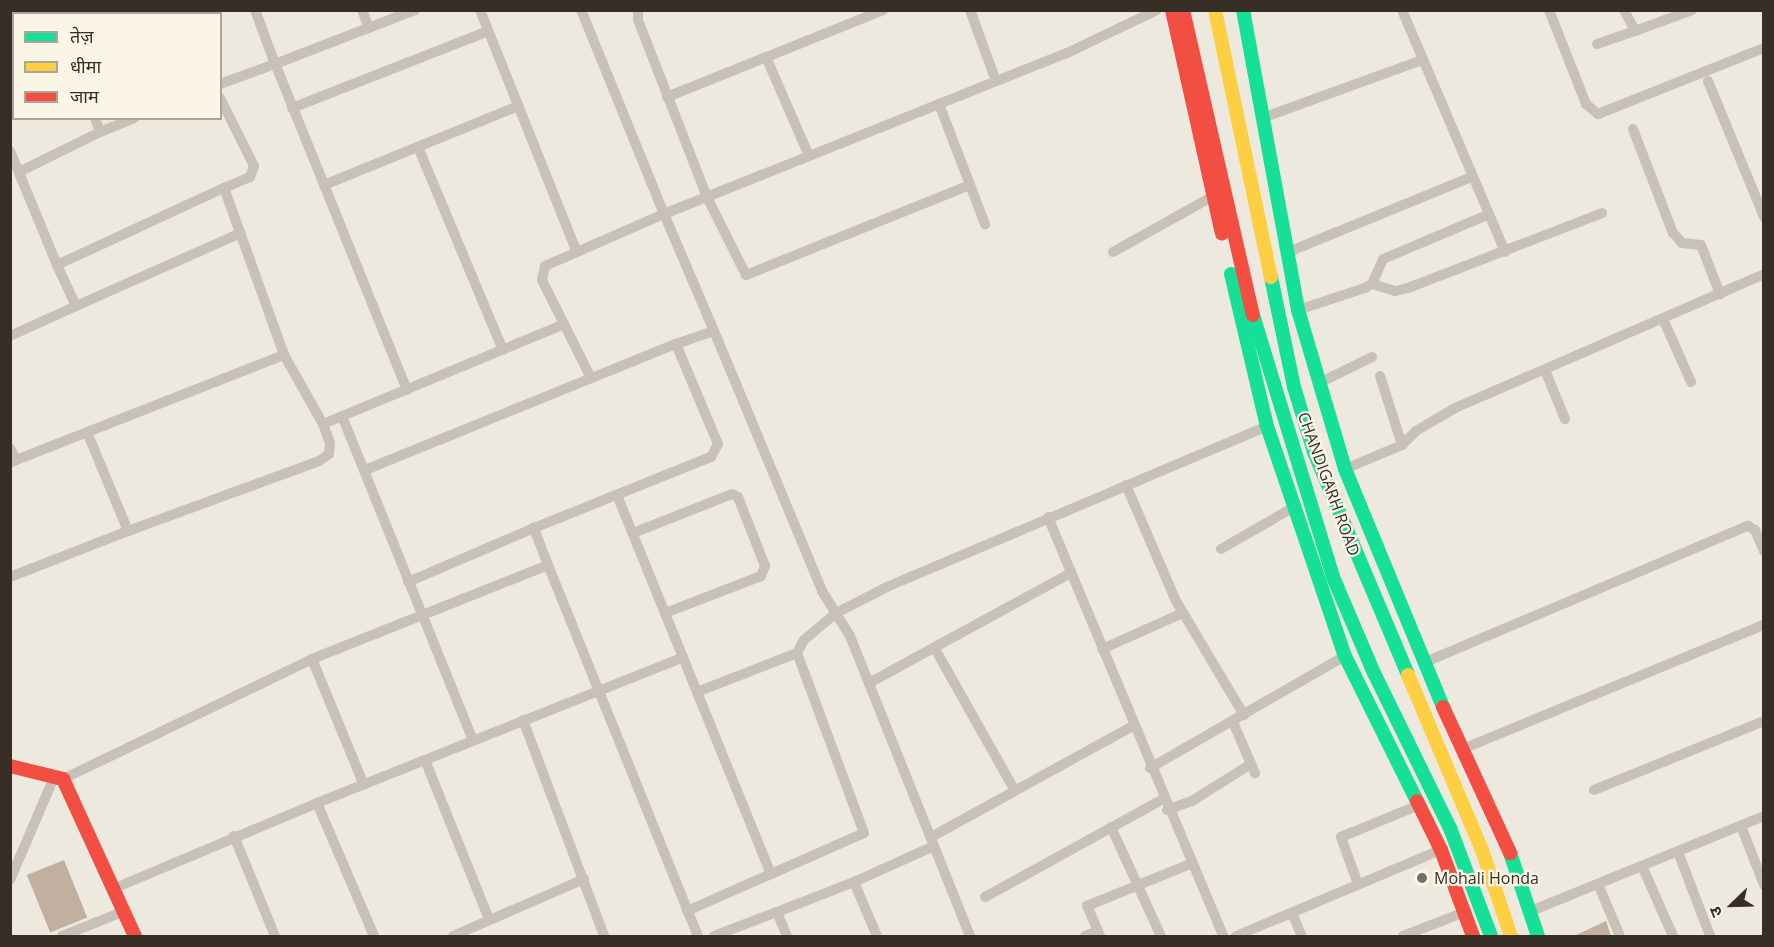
<!DOCTYPE html>
<html>
<head>
<meta charset="utf-8">
<style>
	body { margin:0 }
	#map { position:relative; width:1774px; height:947px; overflow:hidden; background:#eee9df; font-family:"Open Sans","Noto Sans Devanagari",sans-serif }
	div>[style] { position:absolute }
	[style*='--x'] { left:calc(var(--x)*1px); top:calc(var(--y)*1px); width:calc(var(--w)*1px); rotate:calc(var(--a)*1deg) }
	.building>* { inset:0; background:#c3af9f; transform-origin:0 0 }
	.street>* { height:10px; margin:-5px; padding:0 5px; transform-origin:5px; border-radius:5px; background:#c7c1b8 }
	.fast>* { height:14px; margin:-7px; padding:0 7px; transform-origin:7px; border-radius:7px; background:#16e098 }
	.slow>* { height:14px; margin:-7px; padding:0 7px; transform-origin:7px; border-radius:7px; background:#ffcf43 }
	.jam>* { height:14px; margin:-7px; padding:0 7px; transform-origin:7px; border-radius:7px; background:#f24e42 }
	.dots>* { width:16px; height:16px; translate:-50% -50%; box-sizing:border-box; border:3px solid #fbf5e6; border-radius:50% }
	span { translate:-50% -50%; white-space:nowrap; text-align:center; line-height:1.15; -webkit-text-stroke:4.5px #fbf5e6; paint-order:stroke }
	.street-label { font-size:16px; color:#372e26 }
	.poi-label { font-size:16px; color:#372e26 }
	.left { translate:0 -50%; text-align:left }
	.frame { position:absolute; inset:0; border:12px solid #372e26; pointer-events:none }
	.legend { position:absolute; left:12px; top:12px; width:210px; height:108px; box-sizing:border-box; background:#fbf5e6; border:2px solid #ada599; margin:0; padding:8px 10px; list-style:none; font-size:18px; color:#372e26 }
	.legend li { display:flex; align-items:center; gap:12px; height:30px }
	.legend b { width:30px; border:2px solid #ada599 }
	.north { position:absolute; left:1702px; top:875px; width:60px; height:60px; -webkit-text-stroke:4px #fbf5e6; paint-order:stroke; rotate:247deg; font-size:16px; font-weight:700; line-height:24px; text-align:center; color:#372e26 }
	.north::after { content:''; display:block; margin:auto; width:21px; height:27px; background:#372e26; clip-path:polygon(50% 0,100% 100%,50% 72%,0 100%) }
</style>
</head>
<body>
<div id="map">
	<div class="building">
		<i style="left:64px;top:860px;width:62px;height:40px;rotate:68deg"></i>
		<i style="clip-path:polygon(1606px 921px,1611px 936px,1574px 936px)"></i>
	</div>
	<div class="street">
		<i style="--x:51;--y:10;--w:4;--a:76"></i>
		<i style="--x:362;--y:10;--w:19;--a:69"></i>
		<i style="--x:480;--y:10;--w:261;--a:68.2"></i>
		<i style="--x:638;--y:10;--w:10;--a:90"></i>
		<i style="--x:638;--y:20;--w:190;--a:68.7"></i>
		<i style="--x:707;--y:197;--w:87;--a:63.4"></i>
		<i style="--x:746;--y:275;--w:241;--a:-21.9"></i>
		<i style="--x:970;--y:10;--w:76;--a:69.9"></i>
		<i style="--x:1402;--y:10;--w:263;--a:66.9"></i>
		<i style="--x:1549;--y:10;--w:101;--a:68.5"></i>
		<i style="--x:1586;--y:104;--w:16;--a:40"></i>
		<i style="--x:1598;--y:114;--w:179;--a:-21.7"></i>
		<i style="--x:1624;--y:10;--w:24;--a:62"></i>
		<i style="--x:1635;--y:31;--w:61;--a:-20.2"></i>
		<i style="--x:138;--y:14;--w:9;--a:-27"></i>
		<i style="--x:1597;--y:44;--w:40;--a:-18.9"></i>
		<i style="--x:766;--y:57;--w:108;--a:66.5"></i>
		<i style="--x:1708;--y:81;--w:147;--a:67.6"></i>
		<i style="--x:220;--y:84;--w:59;--a:-20"></i>
		<i style="--x:275;--y:64;--w:58;--a:-110.3"></i>
		<i style="--x:667;--y:97;--w:233;--a:-21.9"></i>
		<i style="--x:220;--y:98;--w:76;--a:63.4"></i>
		<i style="--x:254;--y:166;--w:12;--a:110"></i>
		<i style="--x:250;--y:177;--w:28;--a:157"></i>
		<i style="--x:939;--y:104;--w:129;--a:69"></i>
		<i style="--x:292;--y:108;--w:211;--a:-21.4"></i>
		<i style="--x:95;--y:118;--w:15;--a:70"></i>
		<i style="--x:100;--y:132;--w:37;--a:-22"></i>
		<i style="--x:1262;--y:118;--w:170;--a:-19.9"></i>
		<i style="--x:1633;--y:129;--w:111;--a:69"></i>
		<i style="--x:1673;--y:233;--w:13;--a:48"></i>
		<i style="--x:1682;--y:243;--w:19;--a:6"></i>
		<i style="--x:1701;--y:245;--w:53;--a:68.8"></i>
		<i style="--x:418;--y:147;--w:220;--a:67.3"></i>
		<i style="--x:10;--y:151;--w:123;--a:67.6"></i>
		<i style="--x:19;--y:172;--w:90;--a:-26.3"></i>
		<i style="--x:324;--y:185;--w:210;--a:-22.1"></i>
		<i style="--x:1113;--y:252;--w:115;--a:-29.2"></i>
		<i style="--x:1286;--y:253;--w:200;--a:-22.3"></i>
		<i style="--x:1372;--y:284;--w:24;--a:17"></i>
		<i style="--x:1395;--y:291;--w:13;--a:-13"></i>
		<i style="--x:1408;--y:288;--w:208;--a:-21.1"></i>
		<i style="--x:76;--y:306;--w:180;--a:-23.9"></i>
		<i style="--x:1298;--y:310;--w:71;--a:-18.2"></i>
		<i style="--x:1365;--y:288;--w:8;--a:-30"></i>
		<i style="--x:1372;--y:284;--w:27;--a:-66"></i>
		<i style="--x:1383;--y:259;--w:113;--a:-22.9"></i>
		<i style="--x:1663;--y:319;--w:69;--a:66"></i>
		<i style="--x:564;--y:324;--w:60;--a:63.4"></i>
		<i style="--x:714;--y:331;--w:282;--a:67.4"></i>
		<i style="--x:822;--y:591;--w:53;--a:58.1"></i>
		<i style="--x:850;--y:636;--w:323;--a:68.2"></i>
		<i style="--x:10;--y:336;--w:72;--a:-24.4"></i>
		<i style="--x:76;--y:306;--w:45;--a:-114.9"></i>
		<i style="--x:57;--y:265;--w:184;--a:-24.8"></i>
		<i style="--x:224;--y:188;--w:177;--a:70.2"></i>
		<i style="--x:1545;--y:370;--w:53;--a:67.8"></i>
		<i style="--x:1380;--y:376;--w:72;--a:72.3"></i>
		<i style="--x:1319;--y:383;--w:59;--a:-26.1"></i>
		<i style="--x:407;--y:390;--w:352;--a:-112"></i>
		<i style="--x:275;--y:64;--w:150;--a:-21.1"></i>
		<i style="--x:342;--y:416;--w:349;--a:68"></i>
		<i style="--x:10;--y:448;--w:13;--a:63"></i>
		<i style="--x:16;--y:460;--w:7;--a:153"></i>
		<i style="--x:16;--y:460;--w:288;--a:-21.4"></i>
		<i style="--x:284;--y:355;--w:79;--a:60.5"></i>
		<i style="--x:323;--y:424;--w:261;--a:-22.5"></i>
		<i style="--x:564;--y:324;--w:49;--a:-116.6"></i>
		<i style="--x:542;--y:280;--w:14;--a:-78"></i>
		<i style="--x:545;--y:266;--w:130;--a:-23.6"></i>
		<i style="--x:664;--y:214;--w:220;--a:-112.1"></i>
		<i style="--x:1345;--y:469;--w:62;--a:-22.8"></i>
		<i style="--x:1402;--y:445;--w:20;--a:-45"></i>
		<i style="--x:1416;--y:431;--w:45;--a:-30.5"></i>
		<i style="--x:1455;--y:408;--w:337;--a:-23.4"></i>
		<i style="--x:365;--y:470;--w:336;--a:-22.1"></i>
		<i style="--x:1126;--y:485;--w:126;--a:66.7"></i>
		<i style="--x:1176;--y:601;--w:133;--a:59.2"></i>
		<i style="--x:617;--y:495;--w:409;--a:67.9"></i>
		<i style="--x:1048;--y:517;--w:454;--a:67.3"></i>
		<i style="--x:128;--y:531;--w:203;--a:-20.1"></i>
		<i style="--x:319;--y:461;--w:12;--a:-35"></i>
		<i style="--x:329;--y:454;--w:11;--a:-85"></i>
		<i style="--x:330;--y:443;--w:20;--a:-110"></i>
		<i style="--x:633;--y:533;--w:106;--a:-21.5"></i>
		<i style="--x:732;--y:494;--w:7;--a:27"></i>
		<i style="--x:738;--y:497;--w:74;--a:68.6"></i>
		<i style="--x:765;--y:566;--w:11;--a:112"></i>
		<i style="--x:761;--y:576;--w:103;--a:158.9"></i>
		<i style="--x:1221;--y:549;--w:84;--a:-29.9"></i>
		<i style="--x:548;--y:565;--w:400;--a:68"></i>
		<i style="--x:10;--y:577;--w:127;--a:-21.3"></i>
		<i style="--x:128;--y:531;--w:107;--a:-112.5"></i>
		<i style="--x:408;--y:582;--w:137;--a:-23.2"></i>
		<i style="--x:934;--y:647;--w:165;--a:60.6"></i>
		<i style="--x:1102;--y:649;--w:89;--a:-24"></i>
		<i style="--x:797;--y:653;--w:15;--a:-62"></i>
		<i style="--x:804;--y:640;--w:42;--a:-40.2"></i>
		<i style="--x:836;--y:613;--w:59;--a:-27"></i>
		<i style="--x:889;--y:586;--w:410;--a:-22.9"></i>
		<i style="--x:312;--y:659;--w:136;--a:67.6"></i>
		<i style="--x:1423;--y:663;--w:353;--a:-22.9"></i>
		<i style="--x:1748;--y:526;--w:8;--a:30"></i>
		<i style="--x:1755;--y:530;--w:23;--a:67"></i>
		<i style="--x:869;--y:683;--w:230;--a:-28.6"></i>
		<i style="--x:523;--y:720;--w:231;--a:69.4"></i>
		<i style="--x:1233;--y:722;--w:56;--a:66.7"></i>
		<i style="--x:1465;--y:748;--w:323;--a:-22.4"></i>
		<i style="--x:425;--y:760;--w:171;--a:68.1"></i>
		<i style="--x:1150;--y:768;--w:225;--a:-29.9"></i>
		<i style="--x:63;--y:779;--w:276;--a:-25.7"></i>
		<i style="--x:312;--y:659;--w:254;--a:-21.7"></i>
		<i style="--x:548;--y:565;--w:40;--a:-111"></i>
		<i style="--x:534;--y:528;--w:191;--a:-21.9"></i>
		<i style="--x:711;--y:457;--w:15;--a:-62"></i>
		<i style="--x:718;--y:444;--w:108;--a:-112.8"></i>
		<i style="--x:676;--y:344;--w:40;--a:-18.9"></i>
		<i style="--x:714;--y:331;--w:127;--a:-113.1"></i>
		<i style="--x:664;--y:214;--w:432;--a:-21.8"></i>
		<i style="--x:1065;--y:54;--w:102;--a:-25.6"></i>
		<i style="--x:1594;--y:790;--w:183;--a:-22.1"></i>
		<i style="--x:317;--y:803;--w:394;--a:-21.7"></i>
		<i style="--x:1167;--y:810;--w:27;--a:-20"></i>
		<i style="--x:1192;--y:801;--w:70;--a:-32.1"></i>
		<i style="--x:1741;--y:826;--w:63;--a:68.7"></i>
		<i style="--x:1111;--y:827;--w:120;--a:65.4"></i>
		<i style="--x:234;--y:836;--w:108;--a:67.7"></i>
		<i style="--x:931;--y:837;--w:230;--a:-28.8"></i>
		<i style="--x:1678;--y:852;--w:90;--a:69.1"></i>
		<i style="--x:1642;--y:866;--w:77;--a:66.1"></i>
		<i style="--x:10;--y:880;--w:114;--a:-66.8"></i>
		<i style="--x:1358;--y:884;--w:50;--a:-109.9"></i>
		<i style="--x:1341;--y:837;--w:84;--a:-22.3"></i>
		<i style="--x:1598;--y:884;--w:56;--a:67.1"></i>
		<i style="--x:115;--y:888;--w:219;--a:-22.8"></i>
		<i style="--x:317;--y:803;--w:145;--a:66.8"></i>
		<i style="--x:985;--y:897;--w:203;--a:-28.8"></i>
		<i style="--x:687;--y:911;--w:193;--a:-23.8"></i>
		<i style="--x:864;--y:833;--w:192;--a:-110.4"></i>
		<i style="--x:797;--y:653;--w:107;--a:158.7"></i>
		<i style="--x:1531;--y:911;--w:252;--a:-22.2"></i>
		<i style="--x:1292;--y:913;--w:25;--a:67"></i>
		<i style="--x:62;--y:936;--w:68;--a:-21.6"></i>
		<i style="--x:453;--y:936;--w:143;--a:-23.5"></i>
		<i style="--x:714;--y:936;--w:67;--a:-20.9"></i>
		<i style="--x:787;--y:936;--w:26;--a:-113"></i>
		<i style="--x:777;--y:912;--w:83;--a:-21.3"></i>
		<i style="--x:877;--y:936;--w:59;--a:-113.1"></i>
		<i style="--x:854;--y:882;--w:88;--a:-24.2"></i>
		<i style="--x:1085;--y:936;--w:14;--a:-21"></i>
		<i style="--x:1100;--y:936;--w:33;--a:-113"></i>
		<i style="--x:1087;--y:906;--w:111;--a:-22.2"></i>
		<i style="--x:1236;--y:936;--w:222;--a:-22.8"></i>
		<i style="--x:1403;--y:936;--w:66;--a:-21.2"></i>
	</div>
	<div class="fast">
		<i style="--x:1243;--y:10;--w:305;--a:79.6"></i>
		<i style="--x:1298;--y:310;--w:166;--a:73.5"></i>
		<i style="--x:1345;--y:469;--w:257;--a:67.6"></i>
		<i style="--x:1231;--y:274;--w:156;--a:76.7"></i>
		<i style="--x:1267;--y:426;--w:243;--a:71.3"></i>
		<i style="--x:1345;--y:656;--w:162;--a:63.6"></i>
		<i style="--x:1271;--y:277;--w:112;--a:78.2"></i>
		<i style="--x:1294;--y:387;--w:68;--a:72.9"></i>
		<i style="--x:1314;--y:452;--w:242;--a:67.1"></i>
		<i style="--x:1253;--y:315;--w:274;--a:73"></i>
		<i style="--x:1333;--y:577;--w:104;--a:66.9"></i>
		<i style="--x:1374;--y:673;--w:173;--a:63.9"></i>
		<i style="--x:1450;--y:828;--w:116;--a:69.2"></i>
		<i style="--x:1510;--y:853;--w:88;--a:71.4"></i>
	</div>
	<div class="slow">
		<i style="--x:1215;--y:10;--w:273;--a:78.2"></i>
		<i style="--x:1408;--y:675;--w:190;--a:67.1"></i>
		<i style="--x:1482;--y:850;--w:91;--a:71.4"></i>
	</div>
	<div class="jam">
		<i style="--x:1172;--y:10;--w:229;--a:77.4"></i>
		<i style="--x:1183;--y:10;--w:313;--a:77.1"></i>
		<i style="--x:1443;--y:707;--w:161;--a:65.3"></i>
		<i style="--x:10;--y:766;--w:55;--a:13.8"></i>
		<i style="--x:63;--y:779;--w:173;--a:65.4"></i>
		<i style="--x:1417;--y:801;--w:55;--a:63.9"></i>
		<i style="--x:1441;--y:850;--w:92;--a:69.6"></i>
	</div>
	<div class="dots">
		<i style="left:1422px;top:878px;background:#776f67"></i>
	</div>
	<div class="street-label">
		<span style="left:1329px;top:484px;rotate:70deg">CHANDIGARH ROAD</span>
	</div>
	<div class="poi-label">
		<span class="left" style="left:1434px;top:878px">Mohali Honda</span>
	</div>
	<div class="frame"></div>
	<ul class="legend">
	<li><b style="height:8px;background:#16e098"></b>तेज़</li>
	<li><b style="height:8px;background:#ffcf43"></b>धीमा</li>
	<li><b style="height:8px;background:#f24e42"></b>जाम</li>
	</ul>
	<div class="north">उ</div>
</div>
</body>
</html>
